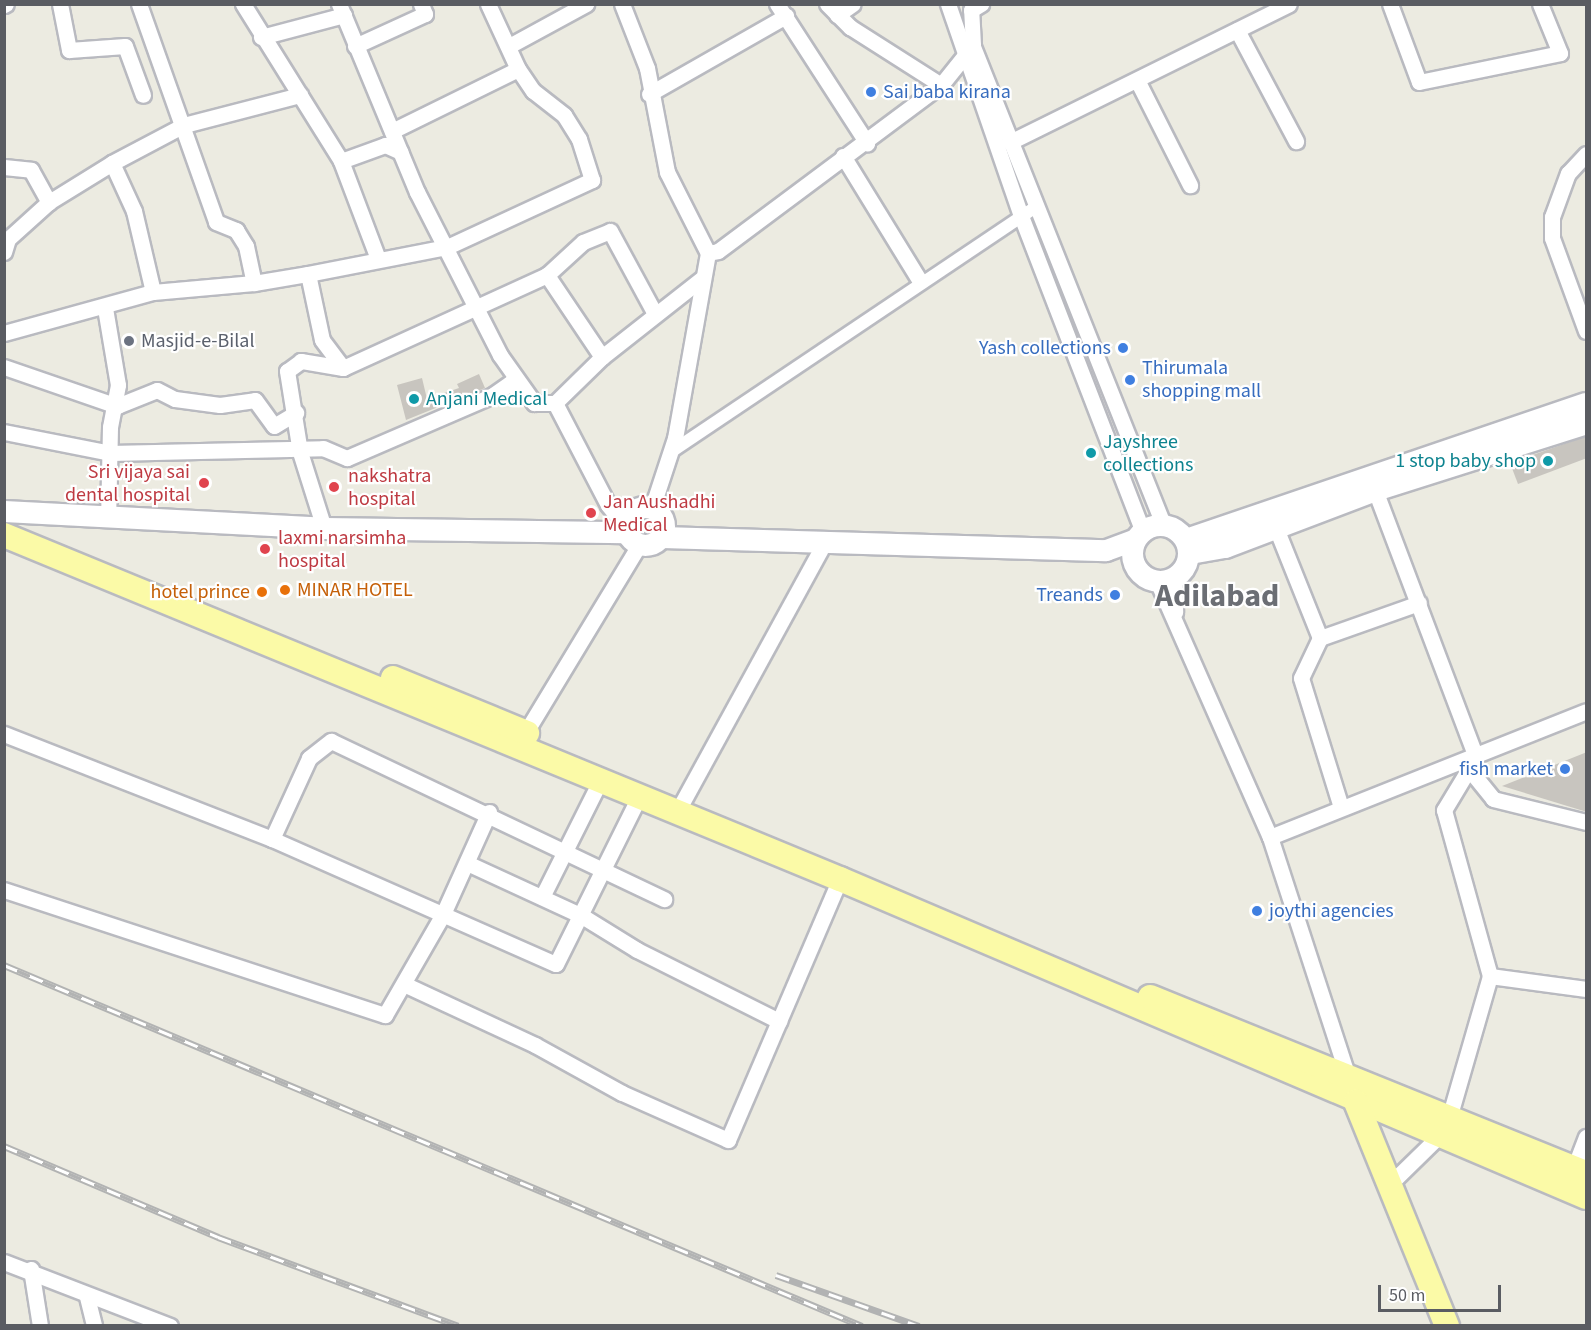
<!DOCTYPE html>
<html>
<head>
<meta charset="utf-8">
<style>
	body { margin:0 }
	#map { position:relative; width:1591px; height:1330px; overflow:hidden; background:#ecebe1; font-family:"Source Sans 3",sans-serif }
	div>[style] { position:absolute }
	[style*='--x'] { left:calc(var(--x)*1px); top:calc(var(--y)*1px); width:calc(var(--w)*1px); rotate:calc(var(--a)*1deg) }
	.building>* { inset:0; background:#c8c5bf }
	.roads { filter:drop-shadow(2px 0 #b9bac0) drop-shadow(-2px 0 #b9bac0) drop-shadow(0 2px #b9bac0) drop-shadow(0 -2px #b9bac0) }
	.pedestrian>* { height:12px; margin:-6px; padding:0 6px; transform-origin:6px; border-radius:6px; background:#fff }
	.minor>* { height:15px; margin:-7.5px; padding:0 7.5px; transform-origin:7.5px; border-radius:7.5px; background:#fff }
	.secondary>* { height:21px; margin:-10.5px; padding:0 10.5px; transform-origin:10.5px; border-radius:10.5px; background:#fff }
	.secondary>.ring { margin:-10.5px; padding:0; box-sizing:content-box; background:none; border:21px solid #fff; border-radius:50% }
	.primary>* { height:24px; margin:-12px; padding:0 12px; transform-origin:12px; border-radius:12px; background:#fbfaa7 }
	.rail>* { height:7px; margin-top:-3.5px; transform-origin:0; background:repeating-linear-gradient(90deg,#fff 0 14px,#b2b3b3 0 28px); box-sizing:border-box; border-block:2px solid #b2b3b3 }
	.dots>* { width:16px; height:16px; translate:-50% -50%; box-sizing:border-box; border:3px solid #fff; border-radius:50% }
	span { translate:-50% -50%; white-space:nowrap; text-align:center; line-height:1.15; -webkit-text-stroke:4.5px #fff; paint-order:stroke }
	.shop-label { font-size:20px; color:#366cbe }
	.left { translate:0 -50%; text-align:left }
	.right { translate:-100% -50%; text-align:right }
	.worship-label { font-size:20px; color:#5b616d }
	.culture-label { font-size:20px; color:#0d838f }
	.health-label { font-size:20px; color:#be3a42 }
	.food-label { font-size:20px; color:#c56008 }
	.town-label { font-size:32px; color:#6b6e74; font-weight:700 }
	.frame { position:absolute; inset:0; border:6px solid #5a5c62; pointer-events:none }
	.scale { position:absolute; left:1378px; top:1285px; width:123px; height:27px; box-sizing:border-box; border:3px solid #5a5c62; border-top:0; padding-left:8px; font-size:18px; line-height:21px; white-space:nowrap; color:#5a5c62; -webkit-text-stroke:4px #fff; paint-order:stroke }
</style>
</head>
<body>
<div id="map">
	<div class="building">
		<i style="clip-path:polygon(479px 374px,485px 388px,406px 420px,397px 385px,422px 378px,427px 399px,459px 388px,457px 384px)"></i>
		<i style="clip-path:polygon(1587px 436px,1587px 458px,1518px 484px,1510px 463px)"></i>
		<i style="clip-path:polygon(1587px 752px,1587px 812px,1502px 786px)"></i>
	</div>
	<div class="roads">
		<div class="pedestrian">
			<i style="--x:671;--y:452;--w:441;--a:-33.9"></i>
		</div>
		<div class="minor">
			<i style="--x:60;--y:4;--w:47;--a:78.9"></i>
			<i style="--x:69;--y:50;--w:56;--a:-4.1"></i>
			<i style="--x:125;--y:46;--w:52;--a:69.8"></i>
			<i style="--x:139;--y:4;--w:231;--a:70.5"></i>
			<i style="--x:216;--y:222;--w:22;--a:22"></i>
			<i style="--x:236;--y:230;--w:19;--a:58"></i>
			<i style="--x:246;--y:246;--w:38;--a:78"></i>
			<i style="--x:254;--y:283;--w:55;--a:-9.5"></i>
			<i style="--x:308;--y:274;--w:67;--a:78"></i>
			<i style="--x:322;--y:340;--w:35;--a:53"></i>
			<i style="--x:343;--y:368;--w:43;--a:-170.5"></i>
			<i style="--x:301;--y:361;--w:17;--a:144"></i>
			<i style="--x:287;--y:371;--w:82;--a:80.9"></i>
			<i style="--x:300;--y:452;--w:80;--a:72.5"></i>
			<i style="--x:243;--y:4;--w:185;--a:58"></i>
			<i style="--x:341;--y:161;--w:105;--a:69.3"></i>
			<i style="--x:339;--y:4;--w:204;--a:67.5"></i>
			<i style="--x:417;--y:192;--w:183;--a:63"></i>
			<i style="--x:500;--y:355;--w:59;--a:54.7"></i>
			<i style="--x:534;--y:403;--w:21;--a:0"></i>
			<i style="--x:555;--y:403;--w:66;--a:-44.4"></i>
			<i style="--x:602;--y:357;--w:126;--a:-38.2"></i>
			<i style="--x:622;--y:4;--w:69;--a:68.7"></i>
			<i style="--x:647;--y:68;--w:106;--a:79.1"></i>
			<i style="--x:667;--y:172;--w:91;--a:63.2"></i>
			<i style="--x:708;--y:253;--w:188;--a:100.1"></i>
			<i style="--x:675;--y:438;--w:74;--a:108.2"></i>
			<i style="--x:777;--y:4;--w:166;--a:57.1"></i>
			<i style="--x:827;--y:4;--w:33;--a:45"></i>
			<i style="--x:850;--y:27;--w:108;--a:32.5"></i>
			<i style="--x:948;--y:4;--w:224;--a:71"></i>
			<i style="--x:1021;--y:216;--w:337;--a:68.9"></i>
			<i style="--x:1390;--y:4;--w:83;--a:69.6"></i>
			<i style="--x:1419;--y:82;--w:144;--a:-11.6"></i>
			<i style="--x:1560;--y:53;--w:53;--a:-112.2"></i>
			<i style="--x:4;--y:5;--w:2;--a:-27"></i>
			<i style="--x:837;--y:15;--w:19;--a:-35"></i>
			<i style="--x:1237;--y:30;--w:126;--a:62"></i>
			<i style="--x:261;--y:37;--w:86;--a:-14.8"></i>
			<i style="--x:972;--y:44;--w:517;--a:68.3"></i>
			<i style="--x:355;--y:46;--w:77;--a:-24.6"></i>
			<i style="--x:425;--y:14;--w:11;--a:-112"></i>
			<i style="--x:509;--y:46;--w:88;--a:-28.6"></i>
			<i style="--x:1137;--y:80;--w:118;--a:63.2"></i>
			<i style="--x:649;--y:94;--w:158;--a:-29.7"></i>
			<i style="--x:392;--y:131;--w:140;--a:-26.2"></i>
			<i style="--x:518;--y:69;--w:72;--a:-114.8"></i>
			<i style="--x:1010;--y:142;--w:311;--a:-26.3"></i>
			<i style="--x:1586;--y:154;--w:26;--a:133"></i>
			<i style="--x:1568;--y:173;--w:47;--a:110"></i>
			<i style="--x:1552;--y:217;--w:21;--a:90"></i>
			<i style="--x:1552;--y:238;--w:99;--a:69.9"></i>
			<i style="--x:843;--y:156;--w:147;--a:58.4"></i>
			<i style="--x:341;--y:161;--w:47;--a:-20"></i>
			<i style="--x:385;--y:145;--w:17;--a:24"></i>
			<i style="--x:112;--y:163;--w:53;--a:65.4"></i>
			<i style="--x:134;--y:211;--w:83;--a:76.8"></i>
			<i style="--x:4;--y:167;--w:27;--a:6"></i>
			<i style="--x:31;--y:170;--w:37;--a:61"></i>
			<i style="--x:4;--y:252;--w:14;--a:-73"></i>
			<i style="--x:8;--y:239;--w:55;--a:-42.1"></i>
			<i style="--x:49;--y:202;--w:74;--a:-31.8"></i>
			<i style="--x:112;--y:163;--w:81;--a:-27.8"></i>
			<i style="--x:184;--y:125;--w:120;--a:-14.5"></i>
			<i style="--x:708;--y:253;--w:10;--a:-11"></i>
			<i style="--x:718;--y:251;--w:278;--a:-36.7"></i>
			<i style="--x:941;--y:85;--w:51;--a:-51.3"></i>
			<i style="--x:973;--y:45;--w:35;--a:-93"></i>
			<i style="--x:971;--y:10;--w:12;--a:-31"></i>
			<i style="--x:308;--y:274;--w:142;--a:-11"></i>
			<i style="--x:447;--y:247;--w:160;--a:-24.8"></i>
			<i style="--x:592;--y:180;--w:43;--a:-107.6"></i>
			<i style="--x:579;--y:139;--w:28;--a:-122"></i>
			<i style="--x:564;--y:115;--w:39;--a:-142"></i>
			<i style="--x:533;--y:91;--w:27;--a:-124"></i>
			<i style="--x:105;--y:308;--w:78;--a:80.4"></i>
			<i style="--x:118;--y:385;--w:43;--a:100.8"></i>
			<i style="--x:110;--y:427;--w:92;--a:91.2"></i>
			<i style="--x:4;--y:333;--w:155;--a:-15.4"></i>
			<i style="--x:153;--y:292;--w:101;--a:-5.1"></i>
			<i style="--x:602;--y:357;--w:99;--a:-123.9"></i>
			<i style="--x:547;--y:275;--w:49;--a:-42.5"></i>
			<i style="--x:583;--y:242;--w:29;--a:-22"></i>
			<i style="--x:610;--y:231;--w:94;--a:61.5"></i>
			<i style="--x:4;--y:367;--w:120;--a:19"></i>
			<i style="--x:117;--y:406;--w:43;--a:-21.8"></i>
			<i style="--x:157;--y:390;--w:20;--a:27"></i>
			<i style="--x:175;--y:399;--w:45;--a:7.6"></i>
			<i style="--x:220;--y:405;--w:35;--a:-8"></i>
			<i style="--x:255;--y:400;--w:32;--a:54"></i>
			<i style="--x:274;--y:426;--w:26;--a:-31"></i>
			<i style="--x:343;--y:368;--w:224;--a:-24.5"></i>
			<i style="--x:555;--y:403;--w:115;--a:62.5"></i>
			<i style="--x:608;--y:505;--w:27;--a:51"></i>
			<i style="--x:4;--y:432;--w:108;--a:11.2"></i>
			<i style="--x:110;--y:453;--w:213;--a:-1.3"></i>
			<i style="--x:323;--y:448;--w:26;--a:23"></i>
			<i style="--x:347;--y:458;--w:159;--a:-23.3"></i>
			<i style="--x:493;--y:395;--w:21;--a:-35"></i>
			<i style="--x:510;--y:383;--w:16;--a:43"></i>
			<i style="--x:1375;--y:490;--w:285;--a:69.3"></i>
			<i style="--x:1476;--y:757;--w:62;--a:121.1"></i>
			<i style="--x:1444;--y:810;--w:172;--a:74.5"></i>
			<i style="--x:1490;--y:976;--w:145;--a:106.1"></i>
			<i style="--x:1450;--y:1115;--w:24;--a:118"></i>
			<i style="--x:1439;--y:1136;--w:70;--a:135.6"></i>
			<i style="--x:1276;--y:528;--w:118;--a:68.2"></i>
			<i style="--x:1320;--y:638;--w:44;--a:115.4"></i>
			<i style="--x:1301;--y:678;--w:135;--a:72.8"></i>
			<i style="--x:1174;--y:578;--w:34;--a:88"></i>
			<i style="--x:1157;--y:581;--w:280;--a:66.2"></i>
			<i style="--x:1270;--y:837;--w:256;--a:72"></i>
			<i style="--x:1320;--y:638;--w:105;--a:-19.5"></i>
			<i style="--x:4;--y:734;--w:288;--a:21.4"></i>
			<i style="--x:272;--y:839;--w:310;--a:23.8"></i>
			<i style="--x:556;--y:964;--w:186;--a:-63.6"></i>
			<i style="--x:521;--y:740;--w:228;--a:-58.8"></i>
			<i style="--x:1469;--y:769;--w:38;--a:51"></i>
			<i style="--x:1493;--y:799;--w:96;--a:13.9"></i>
			<i style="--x:677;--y:812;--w:308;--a:-61.3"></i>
			<i style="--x:1270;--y:837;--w:340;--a:-21.7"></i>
			<i style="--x:272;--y:839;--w:89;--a:-65.4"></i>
			<i style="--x:309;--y:758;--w:28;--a:-38"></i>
			<i style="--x:331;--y:741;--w:369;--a:25.4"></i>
			<i style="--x:467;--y:863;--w:127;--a:24.7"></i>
			<i style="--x:582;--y:916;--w:65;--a:31.7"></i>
			<i style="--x:637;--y:950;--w:159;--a:26.6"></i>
			<i style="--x:4;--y:890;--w:401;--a:18.2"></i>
			<i style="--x:385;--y:1015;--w:116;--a:-60.1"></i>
			<i style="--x:443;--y:914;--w:112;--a:-65.7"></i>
			<i style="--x:542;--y:897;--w:130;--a:-63.4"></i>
			<i style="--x:1490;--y:976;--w:97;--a:7.7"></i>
			<i style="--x:406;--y:985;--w:142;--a:24.9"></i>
			<i style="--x:535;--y:1045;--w:99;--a:28.9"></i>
			<i style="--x:622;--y:1093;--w:116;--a:23.9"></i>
			<i style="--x:728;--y:1140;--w:284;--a:-66.8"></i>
			<i style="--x:1571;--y:1176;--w:42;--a:-69"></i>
			<i style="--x:4;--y:1262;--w:178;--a:21.1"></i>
			<i style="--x:31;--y:1269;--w:58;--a:81"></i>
			<i style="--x:87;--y:1297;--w:30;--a:76"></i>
		</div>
		<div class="secondary">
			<i class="ring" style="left:626px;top:507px;width:17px;height:17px"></i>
			<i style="--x:4;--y:511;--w:320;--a:3"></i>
			<i style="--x:324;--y:528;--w:302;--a:0.8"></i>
			<i class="ring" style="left:1132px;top:525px;width:35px;height:35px"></i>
			<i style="--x:662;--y:537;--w:444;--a:1.7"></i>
			<i style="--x:1106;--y:550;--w:30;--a:-20"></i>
			<i style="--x:1186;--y:539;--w:422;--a:-18.8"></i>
			<i style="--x:1190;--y:553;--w:36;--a:-10"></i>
			<i style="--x:1225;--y:547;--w:160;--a:-20.8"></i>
			<i style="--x:1375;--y:490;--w:221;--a:-17.6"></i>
		</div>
		<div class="primary">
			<i style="--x:4;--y:535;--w:904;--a:22.37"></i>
			<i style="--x:840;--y:879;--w:811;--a:23.09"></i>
			<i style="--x:393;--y:678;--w:145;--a:22.3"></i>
			<i style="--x:1150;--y:997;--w:470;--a:22"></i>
			<i style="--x:1356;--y:1102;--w:242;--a:67.9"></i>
		</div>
	</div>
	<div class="rail">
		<i style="--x:4;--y:965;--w:931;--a:22.82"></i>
		<i style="--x:4;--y:1146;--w:233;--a:23"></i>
		<i style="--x:218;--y:1237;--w:256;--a:20.3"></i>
		<i style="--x:776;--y:1275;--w:152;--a:19.6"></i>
	</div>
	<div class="dots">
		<i style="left:871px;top:92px;background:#3f7fe0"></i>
		<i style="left:129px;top:341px;background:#6b7280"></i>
		<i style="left:1123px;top:348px;background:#3f7fe0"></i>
		<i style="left:1130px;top:380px;background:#3f7fe0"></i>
		<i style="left:414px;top:399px;background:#0f9aa8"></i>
		<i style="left:1091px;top:453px;background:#0f9aa8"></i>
		<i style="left:1548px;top:461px;background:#0f9aa8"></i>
		<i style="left:204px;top:483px;background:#e0444e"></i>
		<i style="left:334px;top:487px;background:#e0444e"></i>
		<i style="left:591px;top:513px;background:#e0444e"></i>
		<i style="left:265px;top:549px;background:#e0444e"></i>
		<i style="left:285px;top:590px;background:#e8710a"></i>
		<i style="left:262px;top:592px;background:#e8710a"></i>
		<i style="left:1115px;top:595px;background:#3f7fe0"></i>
		<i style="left:1565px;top:769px;background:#3f7fe0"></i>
		<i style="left:1257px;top:911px;background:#3f7fe0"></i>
	</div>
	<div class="shop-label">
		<span class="left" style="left:883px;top:92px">Sai baba kirana</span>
		<span class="right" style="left:1111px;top:348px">Yash collections</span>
		<span class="left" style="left:1142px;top:380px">Thirumala<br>shopping mall</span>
		<span class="right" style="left:1103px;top:595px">Treands</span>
		<span class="right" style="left:1553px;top:769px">fish market</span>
		<span class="left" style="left:1269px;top:911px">joythi agencies</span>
	</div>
	<div class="worship-label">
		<span class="left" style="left:141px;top:341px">Masjid-e-Bilal</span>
	</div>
	<div class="culture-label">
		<span class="left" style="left:426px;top:399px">Anjani Medical</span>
		<span class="left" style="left:1103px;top:454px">Jayshree<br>collections</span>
		<span class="right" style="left:1536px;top:461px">1 stop baby shop</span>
	</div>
	<div class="health-label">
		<span class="right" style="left:190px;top:484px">Sri vijaya sai<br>dental hospital</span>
		<span class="left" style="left:348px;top:488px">nakshatra<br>hospital</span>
		<span class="left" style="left:603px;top:514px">Jan Aushadhi<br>Medical</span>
		<span class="left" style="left:278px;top:550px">laxmi narsimha<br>hospital</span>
	</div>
	<div class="food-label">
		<span class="left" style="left:297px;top:590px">MINAR HOTEL</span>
		<span class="right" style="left:250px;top:592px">hotel prince</span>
	</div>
	<div class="town-label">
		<span style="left:1217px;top:596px">Adilabad</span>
	</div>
	<div class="frame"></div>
	<div class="scale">50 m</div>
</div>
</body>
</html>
